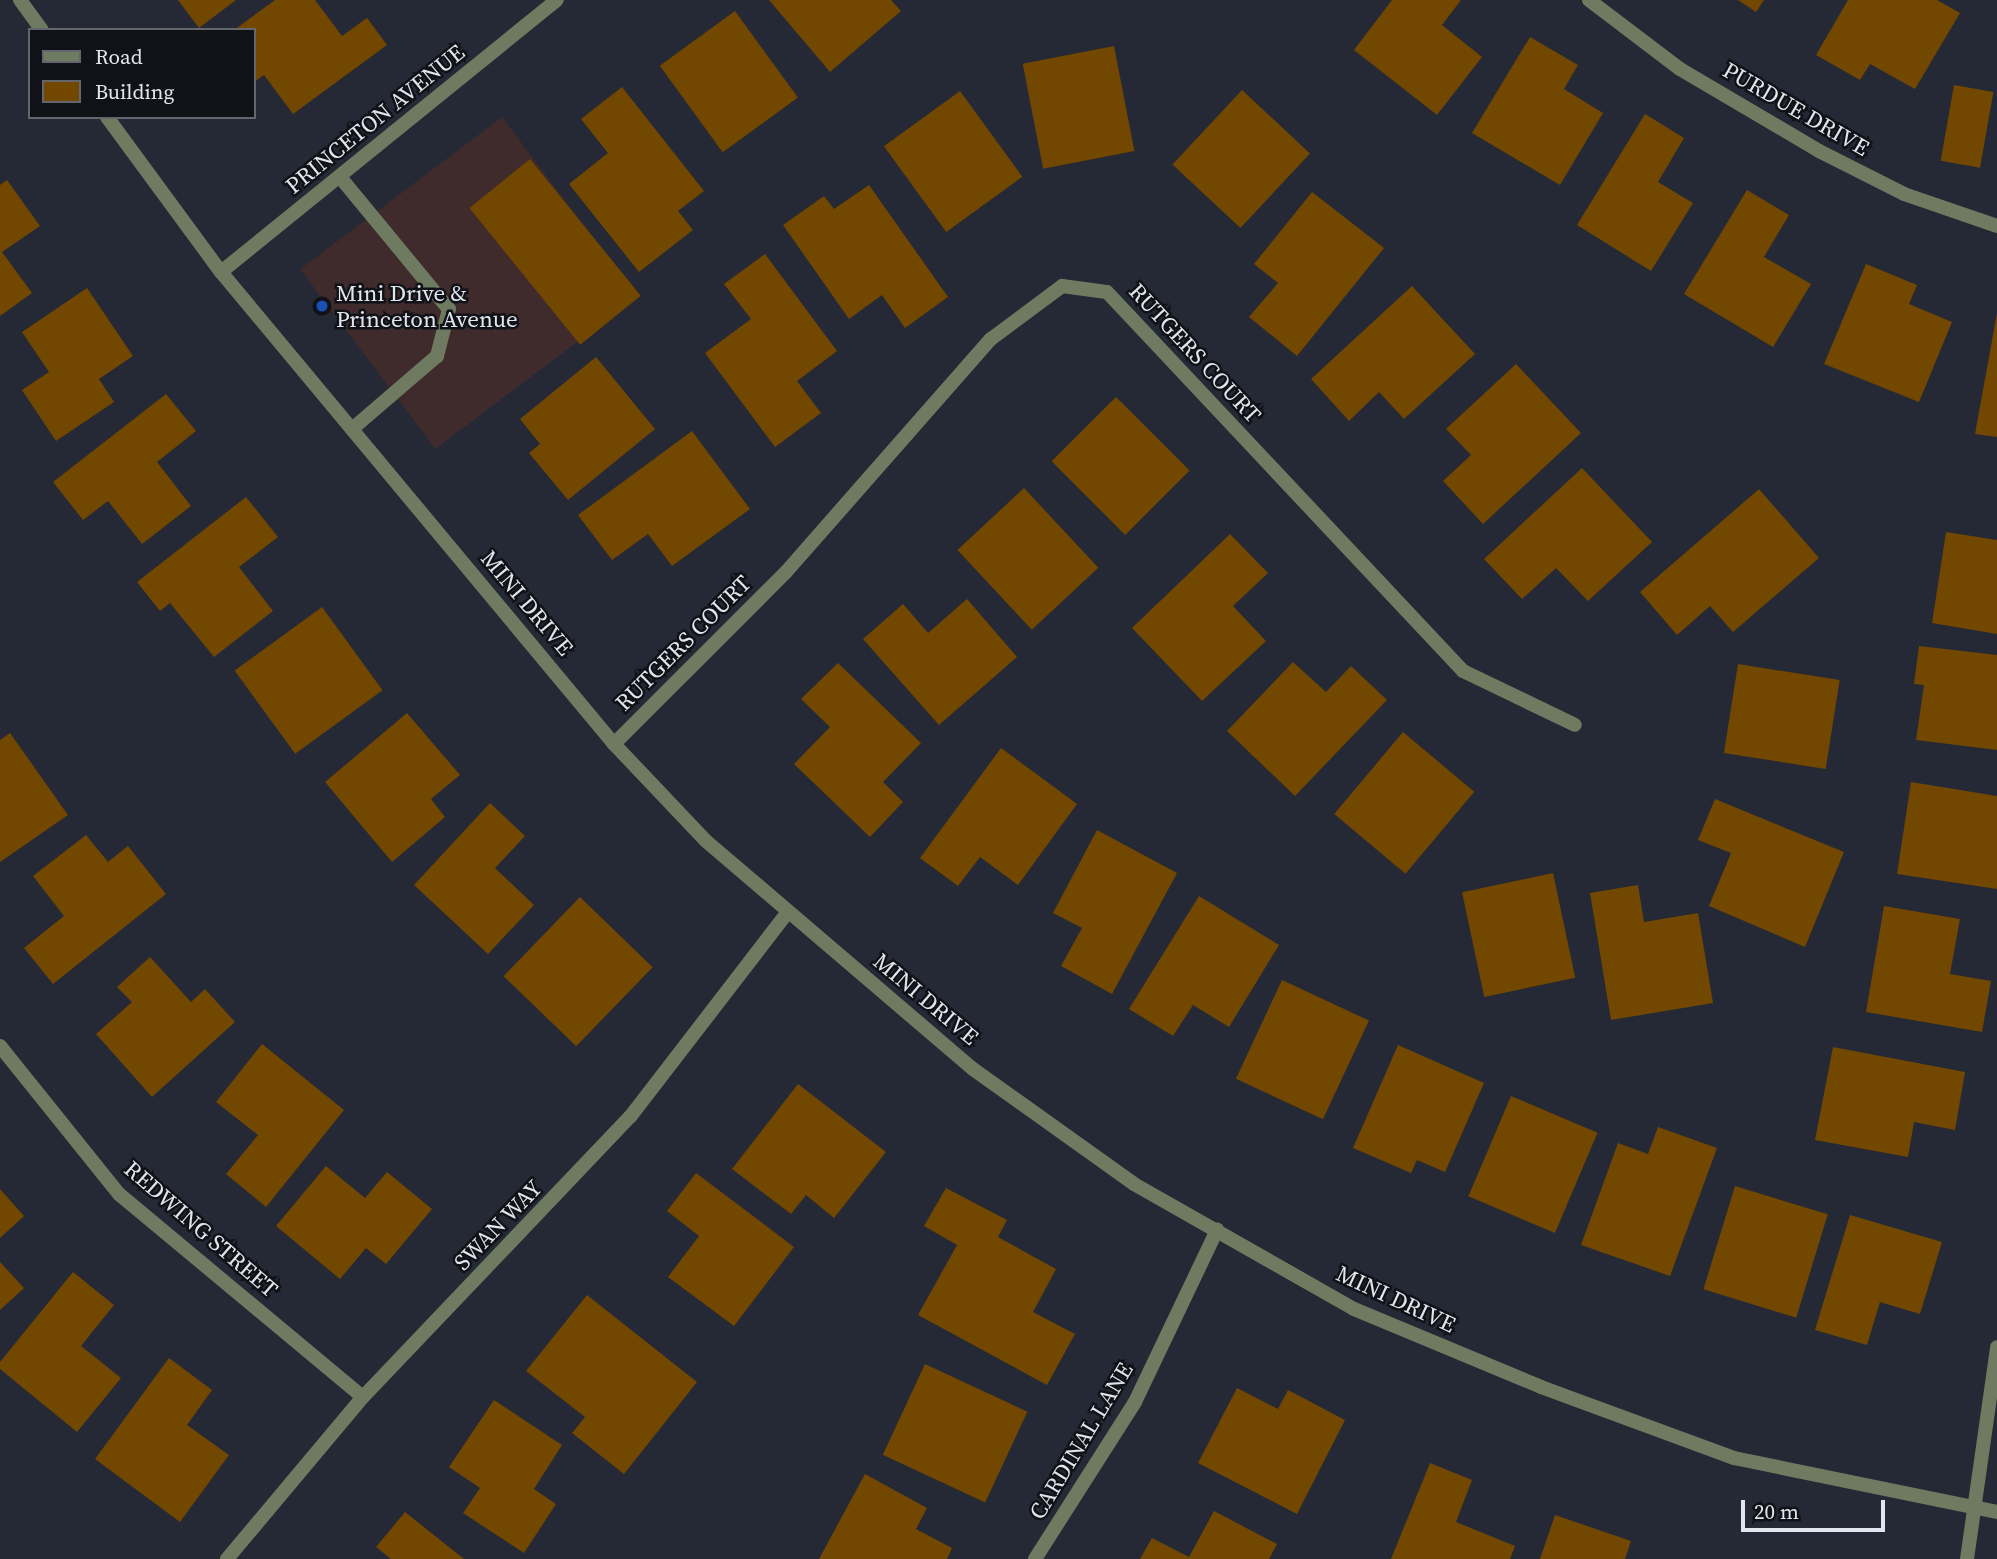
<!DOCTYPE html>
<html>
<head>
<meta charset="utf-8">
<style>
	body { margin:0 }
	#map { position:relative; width:1997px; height:1559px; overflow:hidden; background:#242935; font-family:"Source Serif 4",serif }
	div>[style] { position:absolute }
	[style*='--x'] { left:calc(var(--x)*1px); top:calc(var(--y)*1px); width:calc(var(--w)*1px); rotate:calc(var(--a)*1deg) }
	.commercial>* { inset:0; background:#3f2b2b; transform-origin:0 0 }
	.building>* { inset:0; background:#724700; transform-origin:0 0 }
	.service>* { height:14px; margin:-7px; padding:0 7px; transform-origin:7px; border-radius:7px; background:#6f7b60 }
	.minor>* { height:14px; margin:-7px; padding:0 7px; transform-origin:7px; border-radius:7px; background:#6f7b60 }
	.tertiary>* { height:14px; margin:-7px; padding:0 7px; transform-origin:7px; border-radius:7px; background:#6f7b60 }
	.dots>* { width:19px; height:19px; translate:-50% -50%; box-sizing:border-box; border:4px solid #101217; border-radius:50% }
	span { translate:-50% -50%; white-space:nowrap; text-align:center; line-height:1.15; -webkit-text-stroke:5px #101217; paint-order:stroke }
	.street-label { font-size:23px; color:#e1e5ed }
	.poi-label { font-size:23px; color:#e1e5ed }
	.left { translate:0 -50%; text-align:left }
	.legend { position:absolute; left:28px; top:28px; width:228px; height:91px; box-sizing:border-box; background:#101217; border:2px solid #64666d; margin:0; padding:9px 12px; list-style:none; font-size:21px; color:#e1e5ed }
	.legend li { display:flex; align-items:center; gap:14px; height:35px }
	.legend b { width:35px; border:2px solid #64666d }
	.scale { position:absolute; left:1741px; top:1500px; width:144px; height:32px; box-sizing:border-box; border:4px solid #e1e5ed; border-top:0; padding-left:9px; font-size:21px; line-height:24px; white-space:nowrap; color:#e1e5ed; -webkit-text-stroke:5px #101217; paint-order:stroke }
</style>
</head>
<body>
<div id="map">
	<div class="commercial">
		<i style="left:502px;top:117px;width:225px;height:253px;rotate:53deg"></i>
	</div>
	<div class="building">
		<i style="clip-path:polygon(178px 0,236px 0,199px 28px)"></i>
		<i style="clip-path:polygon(275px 0,315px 0,342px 36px,367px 18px,387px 45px,293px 114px,264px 75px,254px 82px,254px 30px,234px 30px)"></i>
		<i style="clip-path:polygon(769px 0,891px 0,901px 11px,830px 72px)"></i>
		<i style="clip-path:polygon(1392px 0,1461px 0,1442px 25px,1482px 57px,1437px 115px,1354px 50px)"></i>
		<i style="clip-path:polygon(1738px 0,1764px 0,1756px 12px)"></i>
		<i style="clip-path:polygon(1848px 0,1937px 0,1960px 13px,1915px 89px,1870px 64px,1860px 80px,1816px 55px)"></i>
		<i style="left:735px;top:11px;width:107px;height:93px;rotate:54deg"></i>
		<i style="clip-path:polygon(1530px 37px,1578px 65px,1564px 89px,1603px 113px,1560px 185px,1472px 133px)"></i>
		<i style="left:1114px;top:46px;width:107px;height:93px;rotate:79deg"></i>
		<i style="left:1954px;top:85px;width:40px;height:77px;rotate:10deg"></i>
		<i style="clip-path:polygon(622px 87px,704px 191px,678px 211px,693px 230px,639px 272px,569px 184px,608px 153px,581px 119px)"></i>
		<i style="left:1242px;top:90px;width:93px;height:102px;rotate:43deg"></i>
		<i style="left:960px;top:91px;width:106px;height:94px;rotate:54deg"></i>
		<i style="clip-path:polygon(1645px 114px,1684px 138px,1658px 182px,1693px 203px,1651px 271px,1577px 225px)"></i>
		<i style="left:530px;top:159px;width:176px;height:78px;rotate:51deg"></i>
		<i style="clip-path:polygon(7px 180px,40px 226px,2px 252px,32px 293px,0 316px,0 185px)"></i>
		<i style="clip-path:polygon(869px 185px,948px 297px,905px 328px,882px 295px,849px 319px,783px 225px,824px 196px,834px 209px)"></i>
		<i style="clip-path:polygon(1747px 190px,1789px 215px,1764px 257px,1811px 284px,1773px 347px,1684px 294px)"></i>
		<i style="clip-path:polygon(1312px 192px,1384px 248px,1297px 356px,1249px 317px,1278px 283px,1254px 264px)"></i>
		<i style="clip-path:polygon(765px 254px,837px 351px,797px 381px,821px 413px,775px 447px,705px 353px,751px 319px,724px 284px)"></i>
		<i style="clip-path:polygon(1866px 264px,1917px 285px,1909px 304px,1952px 322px,1919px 402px,1824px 364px)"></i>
		<i style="clip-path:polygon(1412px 286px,1475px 354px,1404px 419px,1379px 392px,1349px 421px,1311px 379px)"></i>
		<i style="clip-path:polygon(87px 288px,133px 356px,99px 379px,114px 402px,56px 441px,22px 390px,49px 372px,22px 332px)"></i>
		<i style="clip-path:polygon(1997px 313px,1997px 437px,1975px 434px)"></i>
		<i style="clip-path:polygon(596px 357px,655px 429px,568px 500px,529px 453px,540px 444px,520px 419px)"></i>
		<i style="clip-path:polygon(1516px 364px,1581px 433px,1483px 524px,1443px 481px,1471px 455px,1446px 429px)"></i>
		<i style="clip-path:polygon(166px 394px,196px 431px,157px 462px,191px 506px,142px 544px,108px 501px,83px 520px,53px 482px)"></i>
		<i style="left:1116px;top:397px;width:104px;height:91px;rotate:45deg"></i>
		<i style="clip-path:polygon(692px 431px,750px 509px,672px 566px,648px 534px,612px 560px,578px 515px)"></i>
		<i style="clip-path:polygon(1582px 468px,1652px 542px,1588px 601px,1556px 568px,1522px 599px,1484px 559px)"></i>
		<i style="left:1024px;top:488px;width:109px;height:91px;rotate:47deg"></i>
		<i style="clip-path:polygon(1759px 489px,1819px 558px,1733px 632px,1710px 606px,1677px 635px,1640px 592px)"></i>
		<i style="clip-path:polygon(246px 497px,278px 537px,239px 567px,273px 611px,214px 657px,170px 603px,160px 611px,137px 582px)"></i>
		<i style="clip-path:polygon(1946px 532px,1997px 540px,1997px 634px,1932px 623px)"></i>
		<i style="clip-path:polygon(1230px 534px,1268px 573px,1233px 606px,1266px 641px,1202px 701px,1132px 628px)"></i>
		<i style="clip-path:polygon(967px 599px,1017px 657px,939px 725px,863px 639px,903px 604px,928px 633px)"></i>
		<i style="left:322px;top:607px;width:103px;height:108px;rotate:54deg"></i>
		<i style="clip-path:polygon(1919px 646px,1997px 655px,1997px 750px,1916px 740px,1924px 685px,1914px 684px)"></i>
		<i style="clip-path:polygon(1293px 662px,1326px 692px,1351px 666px,1387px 700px,1295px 796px,1227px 731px)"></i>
		<i style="clip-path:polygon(838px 663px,921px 743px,883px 782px,903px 802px,870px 837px,794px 764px,830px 727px,801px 699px)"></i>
		<i style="left:1738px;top:664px;width:103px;height:90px;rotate:9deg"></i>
		<i style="clip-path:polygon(407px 713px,460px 775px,431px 799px,445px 817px,392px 862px,325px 782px)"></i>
		<i style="left:1403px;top:732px;width:93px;height:107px;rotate:40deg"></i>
		<i style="clip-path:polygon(10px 733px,68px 815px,0 862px,0 740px)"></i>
		<i style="clip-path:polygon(1001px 748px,1077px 804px,1018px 885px,980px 857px,958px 886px,920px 858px)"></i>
		<i style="clip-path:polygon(1911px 782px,1997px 796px,1997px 889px,1897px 874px)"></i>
		<i style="clip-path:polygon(1715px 799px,1844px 852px,1805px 947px,1709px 906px,1731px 853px,1698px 840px)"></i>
		<i style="clip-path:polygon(490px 803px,525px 836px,495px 868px,534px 905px,488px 954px,414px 885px)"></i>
		<i style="clip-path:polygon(1097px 830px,1177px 873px,1112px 994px,1061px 966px,1082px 928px,1053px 913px)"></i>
		<i style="clip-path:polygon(86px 835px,108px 862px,128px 846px,166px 894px,53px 984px,24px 948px,64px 916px,33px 876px)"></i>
		<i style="left:1553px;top:873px;width:107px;height:93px;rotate:78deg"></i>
		<i style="clip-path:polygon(1638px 885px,1644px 922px,1698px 913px,1713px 1003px,1611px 1020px,1590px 893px)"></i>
		<i style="clip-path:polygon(1199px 896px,1279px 945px,1229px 1027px,1193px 1005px,1173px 1036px,1129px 1009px)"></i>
		<i style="left:580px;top:897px;width:101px;height:110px;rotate:44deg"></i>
		<i style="clip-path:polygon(1884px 906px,1960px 919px,1950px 974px,1991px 981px,1982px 1032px,1866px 1012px)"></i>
		<i style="clip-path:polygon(150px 957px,191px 1002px,205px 989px,235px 1022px,152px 1097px,96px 1034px,132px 1002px,117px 987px)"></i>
		<i style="left:1282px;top:980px;width:96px;height:109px;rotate:25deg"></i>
		<i style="clip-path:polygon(262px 1044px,344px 1110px,266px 1207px,226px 1174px,258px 1135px,216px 1102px)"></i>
		<i style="clip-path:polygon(1398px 1045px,1484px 1083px,1445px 1172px,1417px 1160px,1411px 1173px,1353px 1148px)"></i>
		<i style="clip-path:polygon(1833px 1047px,1965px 1072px,1955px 1130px,1914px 1122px,1908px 1157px,1815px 1140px)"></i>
		<i style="clip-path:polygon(798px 1084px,886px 1152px,834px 1218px,806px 1195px,791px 1214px,732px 1169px)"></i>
		<i style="left:1511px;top:1096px;width:94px;height:109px;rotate:23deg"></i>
		<i style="clip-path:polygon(1658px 1127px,1717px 1148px,1670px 1276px,1581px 1245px,1618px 1143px,1648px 1154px)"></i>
		<i style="clip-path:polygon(326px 1166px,365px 1198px,387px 1172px,432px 1209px,386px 1264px,366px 1248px,340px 1279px,276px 1226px)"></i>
		<i style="clip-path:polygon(696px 1173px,794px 1247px,734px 1326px,668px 1277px,699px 1236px,667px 1211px)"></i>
		<i style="left:1735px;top:1186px;width:97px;height:108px;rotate:17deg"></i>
		<i style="clip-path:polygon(946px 1188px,1007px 1220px,998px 1237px,1056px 1269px,1033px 1312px,1075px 1334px,1047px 1385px,918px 1315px,957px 1245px,924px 1226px)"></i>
		<i style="clip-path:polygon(0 1189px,24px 1216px,0 1238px)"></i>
		<i style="clip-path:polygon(1850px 1215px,1942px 1242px,1920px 1314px,1880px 1302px,1867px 1345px,1815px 1330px)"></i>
		<i style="clip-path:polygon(0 1262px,24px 1288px,0 1310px)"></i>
		<i style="clip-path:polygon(73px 1272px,114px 1305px,81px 1346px,121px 1378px,77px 1432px,0 1369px,0 1362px)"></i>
		<i style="clip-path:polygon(587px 1295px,697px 1382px,624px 1474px,572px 1433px,585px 1417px,526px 1371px)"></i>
		<i style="clip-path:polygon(169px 1358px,212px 1390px,187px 1425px,229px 1455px,180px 1522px,95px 1459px)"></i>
		<i style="left:925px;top:1364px;width:113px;height:100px;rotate:25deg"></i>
		<i style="clip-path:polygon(1237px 1388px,1278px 1409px,1288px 1390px,1345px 1420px,1297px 1514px,1198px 1463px)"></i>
		<i style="clip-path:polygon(494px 1400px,562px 1445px,534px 1489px,556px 1504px,524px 1553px,463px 1513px,480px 1488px,449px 1467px)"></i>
		<i style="clip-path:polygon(1430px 1463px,1472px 1480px,1456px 1522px,1515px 1546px,1510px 1559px,1391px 1559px)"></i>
		<i style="clip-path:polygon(865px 1474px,927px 1508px,916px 1529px,952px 1548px,947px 1559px,819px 1559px)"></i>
		<i style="clip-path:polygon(1214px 1511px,1277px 1544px,1269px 1559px,1140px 1559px,1152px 1538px,1189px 1557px)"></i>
		<i style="clip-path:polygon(405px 1512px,464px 1559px,391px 1559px,376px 1547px)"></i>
		<i style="clip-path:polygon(1555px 1515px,1631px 1541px,1625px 1559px,1540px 1559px)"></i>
	</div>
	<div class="service">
		<i style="--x:340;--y:177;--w:171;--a:50.5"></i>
		<i style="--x:449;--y:309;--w:49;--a:104.3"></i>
		<i style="--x:437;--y:356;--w:112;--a:139.3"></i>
	</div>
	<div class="minor">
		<i style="--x:1589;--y:0;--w:114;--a:37.2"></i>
		<i style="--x:1680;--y:69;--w:161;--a:30.5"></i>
		<i style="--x:1819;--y:151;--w:95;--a:26.8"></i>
		<i style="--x:1904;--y:194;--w:98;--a:19"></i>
		<i style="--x:221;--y:272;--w:432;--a:-39"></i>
		<i style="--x:614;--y:744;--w:243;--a:-45"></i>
		<i style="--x:786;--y:572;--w:310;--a:-48.7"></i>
		<i style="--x:991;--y:339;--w:89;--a:-36.7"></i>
		<i style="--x:1062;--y:286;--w:45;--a:7.6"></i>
		<i style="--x:1107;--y:292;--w:520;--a:46.79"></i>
		<i style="--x:1463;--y:671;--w:124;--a:25.7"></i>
		<i style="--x:0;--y:1046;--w:190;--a:51.2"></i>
		<i style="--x:119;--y:1194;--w:317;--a:39.8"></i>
		<i style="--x:227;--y:1559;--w:212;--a:-50"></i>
		<i style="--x:363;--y:1397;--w:387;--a:-46.4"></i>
		<i style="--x:630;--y:1117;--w:259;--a:-52.4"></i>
		<i style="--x:1035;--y:1559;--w:186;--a:-57.5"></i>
		<i style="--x:1135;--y:1402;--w:191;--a:-64.5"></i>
		<i style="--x:1967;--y:1559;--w:214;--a:-81.9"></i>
	</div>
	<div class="tertiary">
		<i style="--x:20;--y:0;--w:37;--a:54"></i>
		<i style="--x:107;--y:117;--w:192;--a:53.7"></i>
		<i style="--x:221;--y:272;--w:614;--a:50.22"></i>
		<i style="--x:614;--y:744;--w:134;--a:46.5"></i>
		<i style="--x:706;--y:841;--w:351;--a:40.5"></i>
		<i style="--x:973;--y:1069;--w:198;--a:35.5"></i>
		<i style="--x:1134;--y:1184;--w:253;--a:29.6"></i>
		<i style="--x:1354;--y:1309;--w:203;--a:22.6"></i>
		<i style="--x:1541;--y:1387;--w:206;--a:20.2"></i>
		<i style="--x:1734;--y:1458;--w:268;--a:11.6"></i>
	</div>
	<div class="dots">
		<i style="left:322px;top:306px;background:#1a4fb4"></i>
	</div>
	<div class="street-label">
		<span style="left:1796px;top:109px;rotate:30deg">PURDUE DRIVE</span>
		<span style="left:375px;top:119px;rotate:-39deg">PRINCETON AVENUE</span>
		<span style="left:1195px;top:353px;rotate:47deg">RUTGERS COURT</span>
		<span style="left:527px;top:603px;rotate:50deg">MINI DRIVE</span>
		<span style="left:683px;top:643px;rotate:-45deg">RUTGERS COURT</span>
		<span style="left:926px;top:999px;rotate:40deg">MINI DRIVE</span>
		<span style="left:498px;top:1225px;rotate:-46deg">SWAN WAY</span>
		<span style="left:201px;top:1229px;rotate:41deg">REDWING STREET</span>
		<span style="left:1396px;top:1299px;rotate:25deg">MINI DRIVE</span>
		<span style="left:1081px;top:1441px;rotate:-59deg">CARDINAL LANE</span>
	</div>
	<div class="poi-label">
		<span class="left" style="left:336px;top:306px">Mini Drive &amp;<br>Princeton Avenue</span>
	</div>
	<ul class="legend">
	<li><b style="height:9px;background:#6f7b60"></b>Road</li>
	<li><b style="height:19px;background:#724700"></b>Building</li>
	</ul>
	<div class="scale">20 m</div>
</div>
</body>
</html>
